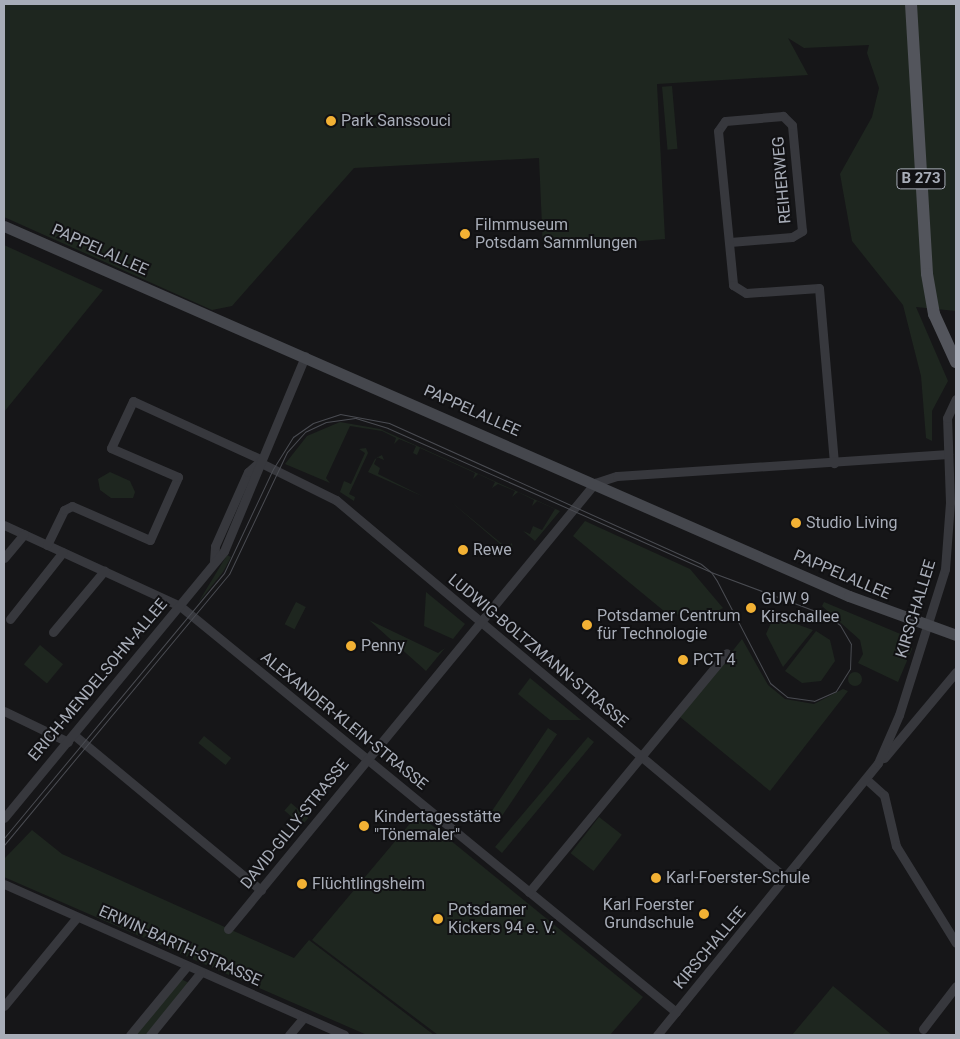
<!DOCTYPE html>
<html>
<head>
<meta charset="utf-8">
<style>
	body { margin:0 }
	#map { position:relative; width:960px; height:1039px; overflow:hidden; background:#161618; font-family:Roboto,sans-serif }
	div>[style] { position:absolute }
	[style*='--x'] { left:calc(var(--x)*1px); top:calc(var(--y)*1px); width:calc(var(--w)*1px); rotate:calc(var(--a)*1deg) }
	.green>* { inset:0; background:#1e261f; transform-origin:0 0 }
	.round { border-radius:50% }
	.street>* { height:9px; margin:-4.5px; padding:0 4.5px; transform-origin:4.5px; border-radius:4.5px; background:#37383d }
	.secondary>* { height:11px; margin:-5.5px; padding:0 5.5px; transform-origin:5.5px; border-radius:5.5px; background:#45474d }
	.primary>* { height:12px; margin:-6px; padding:0 6px; transform-origin:6px; border-radius:6px; background:#53555c }
	.tram>* { height:1px; margin:-0.5px; padding:0 0.5px; transform-origin:0.5px; border-radius:0.5px; background:#4a4c52 }
	.dots>* { width:14px; height:14px; translate:-50% -50%; box-sizing:border-box; border:2px solid #111113; border-radius:50% }
	span { translate:-50% -50%; white-space:nowrap; text-align:center; line-height:1.15; -webkit-text-stroke:4px #111113; paint-order:stroke }
	.shield-label span { padding:1px 4px; background:#111113; border:1px solid; border-radius:4px; -webkit-text-stroke-width:0 }
	.shield-label { font-size:15px; color:#a8adb8; font-weight:700 }
	.poi-label { font-size:16px; color:#a8adb8 }
	.left { translate:0 -50%; text-align:left }
	.right { translate:-100% -50%; text-align:right }
	.street-label { font-size:16px; color:#a8adb8 }
	.frame { position:absolute; inset:0; border:5px solid #a8adb8; pointer-events:none }
</style>
</head>
<body>
<div id="map">
	<div class="green">
		<i style="clip-path:polygon(4px 4px,956px 4px,956px 311px,916px 307px,948px 381px,932px 411px,932px 441px,926px 438px,921px 376px,903px 305px,852px 241px,840px 174px,872px 117px,879px 88px,867px 53px,869px 45px,804px 48px,788px 38px,808px 75px,657px 84px,665px 239px,543px 249px,539px 158px,354px 168px,232px 306px,212px 310px,4px 217px)"></i>
		<i style="left:672px;top:86px;width:63px;height:10px;rotate:85deg"></i>
		<i style="clip-path:polygon(4px 245px,103px 290px,4px 412px)"></i>
		<i style="clip-path:polygon(340px 422px,380px 429px,560px 511px,535px 541px,523px 531px,530px 534px,533px 526px,542px 530px,555px 509px,537px 501px,532px 506px,534px 500px,518px 492px,512px 497px,515px 491px,498px 484px,492px 488px,495px 482px,478px 474px,473px 479px,475px 473px,420px 448px,417px 455px,413px 453px,416px 446px,399px 439px,394px 444px,396px 438px,382px 431px,350px 426px,326px 478px,330px 483px,285px 464px,307px 436px)"></i>
		<i style="clip-path:polygon(366px 448px,368px 453px,349px 494px,355px 497px,354px 501px,340px 492px,344px 481px,351px 484px,365px 453px,359px 449px)"></i>
		<i style="clip-path:polygon(382px 455px,384px 460px,377px 457px,374px 464px,380px 468px,378px 474px,424px 497px,368px 472px,375px 459px,378px 457px)"></i>
		<i style="clip-path:polygon(110px 472px,130px 481px,135px 492px,133px 498px,111px 498px,100px 490px,98px 479px)"></i>
		<i style="clip-path:polygon(450px 501px,507px 548px,512px 543px,513px 555px)"></i>
		<i style="clip-path:polygon(585px 521px,690px 569px,723px 608px,708px 616px,700px 610px,670px 616px,573px 536px)"></i>
		<i style="clip-path:polygon(227px 555px,231px 557px,223px 572px,198px 603px)"></i>
		<i style="clip-path:polygon(426px 592px,465px 624px,453px 639px,424px 626px)"></i>
		<i style="left:296px;top:602px;width:11px;height:25px;rotate:27deg"></i>
		<i style="clip-path:polygon(824px 602px,910px 638px,912px 649px,898px 682px,858px 663px,863px 654px,860px 640px,822px 606px)"></i>
		<i style="clip-path:polygon(782px 619px,813px 630px,783px 667px,766px 634px,771px 623px)"></i>
		<i style="clip-path:polygon(369px 620px,438px 653px,445px 648px,426px 671px)"></i>
		<i style="clip-path:polygon(816px 631px,830px 640px,835px 661px,821px 681px,802px 683px,785px 671px)"></i>
		<i style="clip-path:polygon(742px 639px,768px 685px,785px 699px,814px 704px,843px 689px,848px 691px,770px 791px,680px 717px)"></i>
		<i style="left:40px;top:645px;width:30px;height:25px;rotate:40deg"></i>
		<i class="round" style="left:848px;top:672px;width:14px;height:14px"></i>
		<i style="clip-path:polygon(530px 678px,581px 720px,550px 720px,518px 694px)"></i>
		<i style="left:548px;top:728px;width:11px;height:109px;rotate:34deg"></i>
		<i style="left:204px;top:736px;width:35px;height:9px;rotate:39deg"></i>
		<i style="clip-path:polygon(588px 737px,594px 742px,502px 853px,495px 847px)"></i>
		<i style="left:291px;top:803px;width:23px;height:10px;rotate:41deg"></i>
		<i style="clip-path:polygon(418px 814px,643px 997px,610px 1035px,438px 1035px,312px 940px)"></i>
		<i style="left:599px;top:817px;width:29px;height:46px;rotate:38deg"></i>
		<i style="clip-path:polygon(32px 830px,62px 854px,294px 958px,309px 940px,434px 1035px,367px 1035px,4px 877px,4px 859px)"></i>
		<i style="clip-path:polygon(181px 979px,189px 983px,161px 1017px,146px 1035px,135px 1035px)"></i>
		<i style="clip-path:polygon(833px 986px,892px 1035px,792px 1035px)"></i>
	</div>
	<div class="street">
		<i style="--x:730;--y:242;--w:62;--a:-4.6"></i>
		<i style="--x:792;--y:237;--w:12;--a:-31"></i>
		<i style="--x:802;--y:231;--w:106;--a:-95.4"></i>
		<i style="--x:792;--y:125;--w:13;--a:-135"></i>
		<i style="--x:783;--y:116;--w:58;--a:175.1"></i>
		<i style="--x:725;--y:121;--w:12;--a:125"></i>
		<i style="--x:718;--y:131;--w:155;--a:84.4"></i>
		<i style="--x:733;--y:285;--w:15;--a:32"></i>
		<i style="--x:746;--y:293;--w:73;--a:-3.9"></i>
		<i style="--x:819;--y:288;--w:176;--a:85.1"></i>
		<i style="--x:259;--y:462;--w:86;--a:26.3"></i>
		<i style="--x:336;--y:500;--w:589;--a:40.04"></i>
		<i style="--x:4;--y:525;--w:194;--a:24.7"></i>
		<i style="--x:180;--y:606;--w:641;--a:39.3"></i>
		<i style="--x:47;--y:545;--w:39;--a:-64"></i>
		<i style="--x:64;--y:510;--w:9;--a:-27"></i>
		<i style="--x:72;--y:506;--w:85;--a:23.6"></i>
		<i style="--x:150;--y:540;--w:69;--a:-66"></i>
		<i style="--x:178;--y:477;--w:73;--a:-156.6"></i>
		<i style="--x:111;--y:448;--w:52;--a:-64.9"></i>
		<i style="--x:133;--y:401;--w:140;--a:24.5"></i>
		<i style="--x:4;--y:558;--w:31;--a:-50"></i>
		<i style="--x:214;--y:561;--w:15;--a:-86"></i>
		<i style="--x:215;--y:546;--w:81;--a:-66"></i>
		<i style="--x:248;--y:472;--w:15;--a:-42"></i>
		<i style="--x:10;--y:619;--w:85;--a:-51.7"></i>
		<i style="--x:53;--y:632;--w:80;--a:-50.1"></i>
		<i style="--x:4;--y:711;--w:71;--a:25.8"></i>
		<i style="--x:74;--y:735;--w:243;--a:39.7"></i>
		<i style="--x:884;--y:758;--w:112;--a:-50.1"></i>
		<i style="--x:866;--y:779;--w:24;--a:42"></i>
		<i style="--x:884;--y:795;--w:52;--a:76.8"></i>
		<i style="--x:896;--y:846;--w:114;--a:58.3"></i>
		<i style="--x:4;--y:818;--w:346;--a:-50.5"></i>
		<i style="--x:224;--y:551;--w:211;--a:-67.4"></i>
		<i style="--x:4;--y:884;--w:372;--a:23.9"></i>
		<i style="--x:529;--y:892;--w:310;--a:-50.4"></i>
		<i style="--x:228;--y:929;--w:578;--a:-50.55"></i>
		<i style="--x:595;--y:483;--w:23;--a:-18"></i>
		<i style="--x:617;--y:476;--w:332;--a:-3.8"></i>
		<i style="--x:4;--y:1006;--w:115;--a:-50.6"></i>
		<i style="--x:923;--y:1029;--w:54;--a:-52.5"></i>
		<i style="--x:130;--y:1035;--w:89;--a:-50.4"></i>
		<i style="--x:150;--y:1035;--w:81;--a:-51"></i>
		<i style="--x:289;--y:1035;--w:23;--a:-50"></i>
		<i style="--x:657;--y:1035;--w:350;--a:-50.9"></i>
		<i style="--x:878;--y:763;--w:52;--a:-66.4"></i>
		<i style="--x:899;--y:715;--w:153;--a:-72.5"></i>
		<i style="--x:945;--y:569;--w:67;--a:-85.7"></i>
		<i style="--x:950;--y:502;--w:84;--a:-92"></i>
		<i style="--x:947;--y:418;--w:21;--a:-65"></i>
	</div>
	<div class="secondary">
		<i style="--x:4;--y:226;--w:922;--a:23.65"></i>
		<i style="--x:849;--y:596;--w:114;--a:20"></i>
	</div>
	<div class="primary">
		<i style="--x:911;--y:4;--w:270;--a:86.6"></i>
		<i style="--x:927;--y:274;--w:41;--a:80.1"></i>
		<i style="--x:934;--y:314;--w:53;--a:65.4"></i>
	</div>
	<div class="tram">
		<i style="--x:4;--y:838;--w:344;--a:-50.3"></i>
		<i style="--x:224;--y:573;--w:115;--a:-64.8"></i>
		<i style="--x:273;--y:469;--w:38;--a:-58"></i>
		<i style="--x:293;--y:437;--w:24;--a:-35"></i>
		<i style="--x:313;--y:423;--w:28;--a:-18"></i>
		<i style="--x:340;--y:414;--w:50;--a:10.4"></i>
		<i style="--x:389;--y:423;--w:342;--a:24.3"></i>
		<i style="--x:701;--y:564;--w:13;--a:39"></i>
		<i style="--x:711;--y:572;--w:11;--a:56"></i>
		<i style="--x:717;--y:581;--w:115;--a:62.5"></i>
		<i style="--x:770;--y:683;--w:22;--a:39"></i>
		<i style="--x:787;--y:697;--w:27;--a:8"></i>
		<i style="--x:814;--y:701;--w:24;--a:-24"></i>
		<i style="--x:836;--y:691;--w:26;--a:-58"></i>
		<i style="--x:850;--y:669;--w:25;--a:-88"></i>
		<i style="--x:851;--y:644;--w:22;--a:-120"></i>
		<i style="--x:840;--y:625;--w:17;--a:-144"></i>
		<i style="--x:826;--y:615;--w:123;--a:-159.5"></i>
		<i style="--x:711;--y:572;--w:354;--a:-156"></i>
		<i style="--x:388;--y:428;--w:34;--a:-163"></i>
		<i style="--x:355;--y:418;--w:29;--a:172"></i>
		<i style="--x:326;--y:422;--w:23;--a:155"></i>
		<i style="--x:305;--y:432;--w:27;--a:132"></i>
		<i style="--x:287;--y:452;--w:135;--a:115.4"></i>
		<i style="--x:229;--y:574;--w:352;--a:129.7"></i>
	</div>
	<div class="dots">
		<i style="left:331px;top:121px;background:#f2b134"></i>
		<i style="left:465px;top:234px;background:#f2b134"></i>
		<i style="left:796px;top:523px;background:#f2b134"></i>
		<i style="left:463px;top:550px;background:#f2b134"></i>
		<i style="left:751px;top:608px;background:#f2b134"></i>
		<i style="left:587px;top:625px;background:#f2b134"></i>
		<i style="left:351px;top:646px;background:#f2b134"></i>
		<i style="left:683px;top:660px;background:#f2b134"></i>
		<i style="left:364px;top:826px;background:#f2b134"></i>
		<i style="left:656px;top:878px;background:#f2b134"></i>
		<i style="left:302px;top:884px;background:#f2b134"></i>
		<i style="left:704px;top:914px;background:#f2b134"></i>
		<i style="left:438px;top:919px;background:#f2b134"></i>
	</div>
	<div class="shield-label">
		<span style="left:921px;top:179px">B 273</span>
	</div>
	<div class="poi-label">
		<span class="left" style="left:341px;top:121px">Park Sanssouci</span>
		<span class="left" style="left:475px;top:234px">Filmmuseum<br>Potsdam Sammlungen</span>
		<span class="left" style="left:806px;top:523px">Studio Living</span>
		<span class="left" style="left:473px;top:550px">Rewe</span>
		<span class="left" style="left:761px;top:608px">GUW 9<br>Kirschallee</span>
		<span class="left" style="left:597px;top:625px">Potsdamer Centrum<br>für Technologie</span>
		<span class="left" style="left:361px;top:646px">Penny</span>
		<span class="left" style="left:693px;top:660px">PCT 4</span>
		<span class="left" style="left:374px;top:826px">Kindertagesstätte<br>"Tönemaler"</span>
		<span class="left" style="left:666px;top:878px">Karl-Foerster-Schule</span>
		<span class="left" style="left:312px;top:884px">Flüchtlingsheim</span>
		<span class="right" style="left:694px;top:914px">Karl Foerster<br>Grundschule</span>
		<span class="left" style="left:448px;top:919px">Potsdamer<br>Kickers 94 e. V.</span>
	</div>
	<div class="street-label">
		<span style="left:782px;top:180px;rotate:-95deg">REIHERWEG</span>
		<span style="left:100px;top:250px;rotate:24deg">PAPPELALLEE</span>
		<span style="left:472px;top:411px;rotate:24deg">PAPPELALLEE</span>
		<span style="left:842px;top:575px;rotate:23deg">PAPPELALLEE</span>
		<span style="left:916px;top:609px;rotate:-73deg">KIRSCHALLEE</span>
		<span style="left:538px;top:651px;rotate:40deg">LUDWIG-BOLTZMANN-STRASSE</span>
		<span style="left:98px;top:680px;rotate:-50deg">ERICH-MENDELSOHN-ALLEE</span>
		<span style="left:344px;top:721px;rotate:39deg">ALEXANDER-KLEIN-STRASSE</span>
		<span style="left:295px;top:824px;rotate:-51deg">DAVID-GILLY-STRASSE</span>
		<span style="left:180px;top:946px;rotate:24deg">ERWIN-BARTH-STRASSE</span>
		<span style="left:710px;top:948px;rotate:-50deg">KIRSCHALLEE</span>
	</div>
	<div class="frame"></div>
</div>
</body>
</html>
